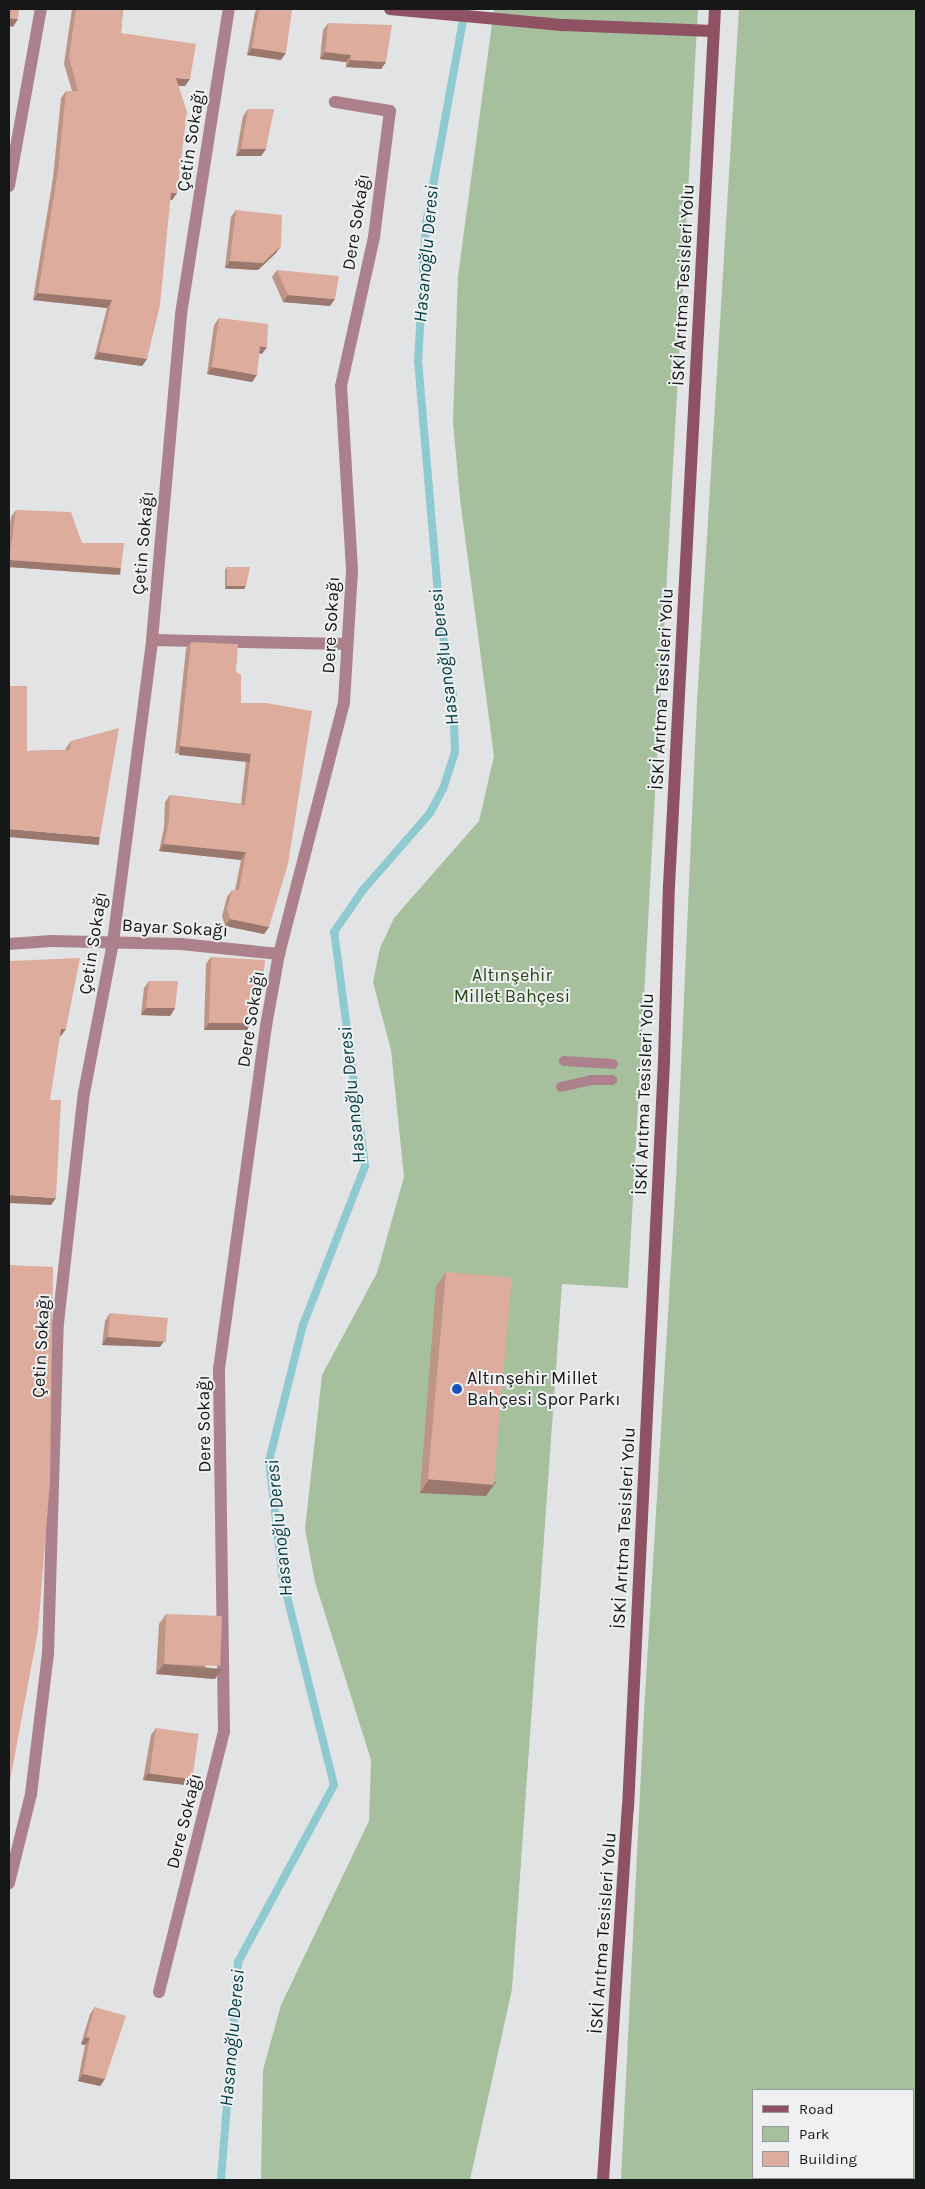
<!DOCTYPE html>
<html>
<head>
<meta charset="utf-8">
<style>
	body { margin:0 }
	#map { position:relative; width:925px; height:2189px; overflow:hidden; background:#e1e3e5; font-family:Karla,sans-serif }
	div>[style] { position:absolute }
	[style*='--x'] { left:calc(var(--x)*1px); top:calc(var(--y)*1px); width:calc(var(--w)*1px); rotate:calc(var(--a)*1deg) }
	.green>* { inset:0; background:#a6bf9d }
	.stream>* { height:8px; margin:-4px; padding:0 4px; transform-origin:4px; border-radius:4px; background:#8ecad0 }
	.lane>* { height:10px; margin:-5px; padding:0 5px; transform-origin:5px; border-radius:5px; background:#ac818c }
	.street>* { height:12px; margin:-6px; padding:0 6px; transform-origin:6px; border-radius:6px; background:#ac818c }
	.secondary>* { height:12px; margin:-6px; padding:0 6px; transform-origin:6px; border-radius:6px; background:#8e5262 }
	.wall>* { inset:0; background:#be9486 }
	.shaded-wall>* { inset:0; background:#9b786d; transform-origin:0 0 }
	.building>* { inset:0; background:#ddac9c; transform-origin:0 0 }
	.dots>* { width:14px; height:14px; translate:-50% -50%; box-sizing:border-box; border:2px solid #eef0f2; border-radius:50% }
	span { translate:-50% -50%; white-space:nowrap; text-align:center; line-height:1.15; -webkit-text-stroke:4px #eef0f2; paint-order:stroke }
	.street-label { font-size:18px; color:#161718 }
	.park-label { font-size:18px; color:#244813 }
	.poi-label { font-size:18px; color:#161718 }
	.left { translate:0 -50%; text-align:left }
	.water-label { font-size:19px; color:#013c41; font-style:italic }
	.frame { position:absolute; inset:0; border:10px solid #161718; pointer-events:none }
	.legend { position:absolute; left:752px; top:2089px; width:162px; height:90px; box-sizing:border-box; background:#eef0f2; border:1px solid #98999b; margin:0; padding:6px 9px; list-style:none; font-size:15px; color:#161718 }
	.legend li { display:flex; align-items:center; gap:10px; height:25px }
	.legend b { width:25px; border:1px solid #98999b }
</style>
</head>
<body>
<div id="map">
	<div class="green">
		<i style="clip-path:polygon(494px 9px,698px 9px,628px 1288px,562px 1284px,512px 1989px,470px 2180px,261px 2180px,263px 2070px,281px 2005px,369px 1821px,371px 1760px,315px 1582px,305px 1529px,322px 1375px,377px 1273px,404px 1177px,391px 1050px,373px 982px,380px 948px,394px 918px,479px 821px,494px 756px,460px 499px,453px 422px,458px 276px)"></i>
		<i style="clip-path:polygon(evenodd,739px 9px,916px 9px,916px 2180px,621px 2180px,644px 1712px,676px 1181px,697px 702px,739px 9px,914px 2090px,914px 2178px,754px 2178px,754px 2090px,914px 2090px)"></i>
	</div>
	<div class="stream">
		<i style="--x:221;--y:2180;--w:219;--a:-85.5"></i>
		<i style="--x:238;--y:1962;--w:201;--a:-61.5"></i>
		<i style="--x:334;--y:1785;--w:211;--a:-104"></i>
		<i style="--x:283;--y:1580;--w:120;--a:-96.7"></i>
		<i style="--x:269;--y:1461;--w:140;--a:-76"></i>
		<i style="--x:303;--y:1325;--w:171;--a:-68.7"></i>
		<i style="--x:365;--y:1166;--w:236;--a:-97.5"></i>
		<i style="--x:334;--y:932;--w:51;--a:-55.4"></i>
		<i style="--x:363;--y:890;--w:102;--a:-49"></i>
		<i style="--x:430;--y:813;--w:27;--a:-62"></i>
		<i style="--x:443;--y:789;--w:39;--a:-72"></i>
		<i style="--x:455;--y:752;--w:57;--a:-92"></i>
		<i style="--x:453;--y:695;--w:79;--a:-99.5"></i>
		<i style="--x:440;--y:617;--w:256;--a:-94.9"></i>
		<i style="--x:418;--y:362;--w:138;--a:-86.7"></i>
		<i style="--x:426;--y:224;--w:219;--a:-79.7"></i>
	</div>
	<div class="lane">
		<i style="--x:564;--y:1061;--w:49;--a:3.5"></i>
		<i style="--x:561;--y:1087;--w:31;--a:-13"></i>
		<i style="--x:591;--y:1080;--w:21;--a:0"></i>
	</div>
	<div class="street">
		<i style="--x:9;--y:186;--w:180;--a:-79.8"></i>
		<i style="--x:152;--y:640;--w:195;--a:1.2"></i>
		<i style="--x:9;--y:944;--w:42;--a:-4.1"></i>
		<i style="--x:51;--y:941;--w:130;--a:1.3"></i>
		<i style="--x:181;--y:944;--w:99;--a:5.8"></i>
		<i style="--x:9;--y:1883;--w:92;--a:-76.1"></i>
		<i style="--x:31;--y:1794;--w:141;--a:-83.1"></i>
		<i style="--x:48;--y:1654;--w:331;--a:-88.3"></i>
		<i style="--x:58;--y:1323;--w:231;--a:-83.6"></i>
		<i style="--x:84;--y:1093;--w:154;--a:-79.1"></i>
		<i style="--x:113;--y:942;--w:305;--a:-82.6"></i>
		<i style="--x:152;--y:640;--w:327;--a:-84.9"></i>
		<i style="--x:181;--y:314;--w:309;--a:-81.1"></i>
		<i style="--x:159;--y:1992;--w:269;--a:-76"></i>
		<i style="--x:224;--y:1731;--w:362;--a:-90.8"></i>
		<i style="--x:219;--y:1369;--w:346;--a:-82.2"></i>
		<i style="--x:266;--y:1026;--w:73;--a:-79.8"></i>
		<i style="--x:279;--y:954;--w:260;--a:-75.5"></i>
		<i style="--x:344;--y:702;--w:132;--a:-86.5"></i>
		<i style="--x:352;--y:570;--w:184;--a:-93.4"></i>
		<i style="--x:341;--y:386;--w:153;--a:-77.5"></i>
		<i style="--x:374;--y:237;--w:127;--a:-82.8"></i>
		<i style="--x:390;--y:111;--w:56;--a:-170.7"></i>
	</div>
	<div class="secondary">
		<i style="--x:390;--y:9;--w:175;--a:5.3"></i>
		<i style="--x:564;--y:25;--w:149;--a:2.3"></i>
		<i style="--x:603;--y:2180;--w:373;--a:-86.2"></i>
		<i style="--x:628;--y:1808;--w:748;--a:-87.24"></i>
		<i style="--x:664;--y:1061;--w:175;--a:-88.4"></i>
		<i style="--x:669;--y:886;--w:878;--a:-87"></i>
	</div>
	<div class="wall">
		<i style="clip-path:polygon(72px 9px,123px 9px,121px 33px,185px 86px,179px 86px,177px 193px,172px 200px,170px 200px,147px 359px,142px 366px,94px 359px,107px 308px,33px 300px,53px 178px,61px 98px,66px 91px,72px 91px,64px 64px)"></i>
		<i style="clip-path:polygon(257px 9px,292px 9px,281px 60px,247px 55px,255px 12px)"></i>
		<i style="clip-path:polygon(328px 23px,386px 62px,381px 69px,346px 67px,346px 62px,320px 59px,323px 30px)"></i>
		<i style="clip-path:polygon(248px 109px,266px 149px,261px 156px,236px 156px,243px 116px)"></i>
		<i style="clip-path:polygon(236px 210px,276px 253px,258px 270px,225px 268px,231px 217px)"></i>
		<i style="clip-path:polygon(277px 270px,330px 306px,283px 302px,272px 277px)"></i>
		<i style="clip-path:polygon(219px 318px,262px 354px,259px 353px,252px 382px,207px 374px,214px 325px)"></i>
		<i style="clip-path:polygon(16px 510px,116px 575px,9px 567px,9px 531px,11px 517px)"></i>
		<i style="clip-path:polygon(227px 567px,244px 589px,225px 589px,225px 570px)"></i>
		<i style="clip-path:polygon(191px 642px,236px 672px,241px 703px,266px 703px,269px 927px,264px 934px,225px 926px,222px 916px,227px 897px,232px 890px,235px 890px,241px 860px,159px 851px,164px 828px,165px 802px,170px 795px,241px 804px,246px 761px,175px 753px,186px 649px)"></i>
		<i style="clip-path:polygon(71px 741px,95px 845px,27px 751px,65px 750px,66px 748px)"></i>
		<i style="clip-path:polygon(211px 957px,257px 996px,255px 996px,252px 1023px,247px 1030px,204px 1030px,206px 964px)"></i>
		<i style="clip-path:polygon(149px 981px,175px 1008px,170px 1016px,141px 1015px,144px 988px)"></i>
		<i style="clip-path:polygon(446px 1272px,486px 1496px,420px 1493px,436px 1286px)"></i>
		<i style="clip-path:polygon(110px 1313px,160px 1347px,102px 1345px,105px 1321px)"></i>
		<i style="clip-path:polygon(166px 1614px,215px 1679px,156px 1674px,159px 1624px)"></i>
		<i style="clip-path:polygon(156px 1728px,191px 1778px,186px 1785px,143px 1780px,151px 1735px)"></i>
		<i style="clip-path:polygon(95px 2007px,105px 2079px,100px 2086px,78px 2081px,85px 2045px,81px 2044px,90px 2014px)"></i>
	</div>
	<div class="shaded-wall">
		<i style="clip-path:polygon(9px 18px,18px 19px,13px 27px,9px 26px)"></i>
		<i style="clip-path:polygon(252px 48px,286px 53px,281px 60px,247px 55px)"></i>
		<i style="clip-path:polygon(325px 52px,351px 55px,346px 62px,320px 59px)"></i>
		<i style="clip-path:polygon(351px 60px,386px 62px,381px 69px,346px 67px)"></i>
		<i style="clip-path:polygon(176px 78px,190px 79px,185px 86px,171px 85px)"></i>
		<i style="clip-path:polygon(241px 149px,266px 149px,261px 156px,236px 156px)"></i>
		<i style="clip-path:polygon(171px 193px,177px 193px,172px 200px,166px 200px)"></i>
		<i style="clip-path:polygon(281px 246px,276px 253px,258px 270px,225px 268px,230px 261px)"></i>
		<i style="clip-path:polygon(38px 293px,112px 300px,107px 308px,33px 300px)"></i>
		<i style="clip-path:polygon(288px 295px,335px 299px,330px 306px,283px 302px)"></i>
		<i style="clip-path:polygon(260px 346px,267px 347px,262px 354px,255px 353px)"></i>
		<i style="clip-path:polygon(99px 352px,147px 359px,142px 366px,94px 359px)"></i>
		<i style="clip-path:polygon(212px 367px,257px 375px,252px 382px,207px 374px)"></i>
		<i style="left:9px;top:560px;width:112px;height:7px;rotate:4deg"></i>
		<i style="clip-path:polygon(227px 586px,246px 586px,244px 589px,225px 589px)"></i>
		<i style="left:180px;top:746px;width:71px;height:9px;rotate:6deg"></i>
		<i style="left:9px;top:829px;width:91px;height:8px;rotate:5deg"></i>
		<i style="clip-path:polygon(164px 844px,246px 852px,241px 860px,159px 851px)"></i>
		<i style="clip-path:polygon(230px 919px,269px 927px,264px 934px,225px 926px)"></i>
		<i style="clip-path:polygon(255px 989px,262px 989px,257px 996px,250px 996px)"></i>
		<i style="clip-path:polygon(146px 1008px,175px 1008px,170px 1016px,141px 1015px)"></i>
		<i style="clip-path:polygon(209px 1023px,252px 1023px,247px 1030px,204px 1030px)"></i>
		<i style="clip-path:polygon(61px 1029px,66px 1029px,61px 1036px,56px 1036px)"></i>
		<i style="clip-path:polygon(9px 1195px,56px 1198px,51px 1205px,9px 1203px)"></i>
		<i style="clip-path:polygon(107px 1337px,165px 1340px,160px 1347px,102px 1345px)"></i>
		<i style="clip-path:polygon(429px 1479px,496px 1482px,486px 1496px,420px 1493px)"></i>
		<i style="clip-path:polygon(164px 1664px,222px 1669px,215px 1679px,156px 1674px)"></i>
		<i style="clip-path:polygon(148px 1773px,191px 1778px,186px 1785px,143px 1780px)"></i>
		<i style="clip-path:polygon(86px 2037px,90px 2038px,85px 2045px,81px 2044px)"></i>
		<i style="clip-path:polygon(83px 2074px,105px 2079px,100px 2086px,78px 2081px)"></i>
	</div>
	<div class="building">
		<i style="clip-path:polygon(9px 9px,19px 9px,18px 19px,9px 18px)"></i>
		<i style="clip-path:polygon(76px 9px,123px 9px,121px 33px,196px 44px,190px 79px,176px 78px,187px 112px,177px 193px,171px 193px,160px 305px,147px 359px,99px 352px,112px 300px,38px 293px,58px 171px,66px 91px,78px 91px,69px 57px)"></i>
		<i style="clip-path:polygon(259px 9px,292px 9px,286px 53px,252px 48px)"></i>
		<i style="clip-path:polygon(328px 23px,392px 25px,386px 62px,351px 60px,351px 55px,325px 52px)"></i>
		<i style="clip-path:polygon(248px 109px,274px 109px,266px 149px,241px 149px)"></i>
		<i style="clip-path:polygon(236px 210px,282px 215px,281px 246px,263px 263px,230px 261px)"></i>
		<i style="clip-path:polygon(277px 270px,339px 276px,335px 299px,288px 295px)"></i>
		<i style="clip-path:polygon(219px 318px,268px 324px,267px 347px,260px 346px,257px 375px,212px 367px)"></i>
		<i style="clip-path:polygon(16px 510px,71px 512px,82px 543px,124px 543px,121px 568px,9px 560px)"></i>
		<i style="clip-path:polygon(227px 567px,250px 567px,246px 586px,227px 586px)"></i>
		<i style="clip-path:polygon(191px 642px,238px 644px,236px 672px,241px 675px,241px 703px,266px 703px,312px 711px,288px 864px,269px 927px,230px 919px,227px 909px,232px 890px,239px 890px,246px 852px,164px 844px,169px 820px,170px 795px,245px 805px,251px 754px,180px 746px)"></i>
		<i style="clip-path:polygon(9px 686px,27px 686px,27px 751px,70px 750px,71px 741px,119px 728px,100px 837px,9px 829px)"></i>
		<i style="clip-path:polygon(211px 957px,265px 960px,262px 989px,255px 989px,252px 1023px,209px 1023px)"></i>
		<i style="clip-path:polygon(80px 958px,66px 1029px,61px 1029px,50px 1100px,61px 1100px,56px 1198px,9px 1195px,9px 961px)"></i>
		<i style="clip-path:polygon(149px 981px,178px 981px,175px 1008px,146px 1008px)"></i>
		<i style="clip-path:polygon(9px 1265px,53px 1267px,50px 1481px,38px 1631px,9px 1786px)"></i>
		<i style="left:446px;top:1272px;width:66px;height:208px;rotate:5deg"></i>
		<i style="left:110px;top:1313px;width:58px;height:24px;rotate:5deg"></i>
		<i style="left:166px;top:1614px;width:56px;height:50px;rotate:2deg"></i>
		<i style="left:156px;top:1728px;width:43px;height:46px;rotate:8deg"></i>
		<i style="clip-path:polygon(95px 2007px,126px 2016px,105px 2079px,83px 2074px,90px 2038px,86px 2037px)"></i>
	</div>
	<div class="dots">
		<i style="left:457px;top:1389px;background:#1a52be"></i>
	</div>
	<div class="street-label">
		<span style="left:191px;top:140px;rotate:-81deg">Çetin Sokağı</span>
		<span style="left:356px;top:222px;rotate:-81deg">Dere Sokağı</span>
		<span style="left:683px;top:285px;rotate:-87deg">İSKİ Arıtma Tesisleri Yolu</span>
		<span style="left:143px;top:543px;rotate:-85deg">Çetin Sokağı</span>
		<span style="left:331px;top:625px;rotate:-87deg">Dere Sokağı</span>
		<span style="left:662px;top:689px;rotate:-87deg">İSKİ Arıtma Tesisleri Yolu</span>
		<span style="left:175px;top:928px;rotate:3deg">Bayar Sokağı</span>
		<span style="left:93px;top:943px;rotate:-81deg">Çetin Sokağı</span>
		<span style="left:251px;top:1019px;rotate:-81deg">Dere Sokağı</span>
		<span style="left:644px;top:1094px;rotate:-88deg">İSKİ Arıtma Tesisleri Yolu</span>
		<span style="left:41px;top:1346px;rotate:-87deg">Çetin Sokağı</span>
		<span style="left:204px;top:1424px;rotate:-91deg">Dere Sokağı</span>
		<span style="left:624px;top:1528px;rotate:-87deg">İSKİ Arıtma Tesisleri Yolu</span>
		<span style="left:184px;top:1821px;rotate:-76deg">Dere Sokağı</span>
		<span style="left:603px;top:1933px;rotate:-86deg">İSKİ Arıtma Tesisleri Yolu</span>
	</div>
	<div class="park-label">
		<span style="left:512px;top:986px">Altınşehir<br>Millet Bahçesi</span>
	</div>
	<div class="poi-label">
		<span class="left" style="left:467px;top:1389px">Altınşehir Millet<br>Bahçesi Spor Parkı</span>
	</div>
	<div class="water-label">
		<span style="left:427px;top:254px;rotate:-85deg">Hasanoğlu Deresi</span>
		<span style="left:445px;top:657px;rotate:-97deg">Hasanoğlu Deresi</span>
		<span style="left:353px;top:1095px;rotate:-96deg">Hasanoğlu Deresi</span>
		<span style="left:280px;top:1528px;rotate:-96deg">Hasanoğlu Deresi</span>
		<span style="left:233px;top:2038px;rotate:-85deg">Hasanoğlu Deresi</span>
	</div>
	<div class="frame"></div>
	<ul class="legend">
	<li><b style="height:6px;background:#8e5262"></b>Road</li>
	<li><b style="height:14px;background:#a6bf9d"></b>Park</li>
	<li><b style="height:14px;background:#ddac9c"></b>Building</li>
	</ul>
</div>
</body>
</html>
